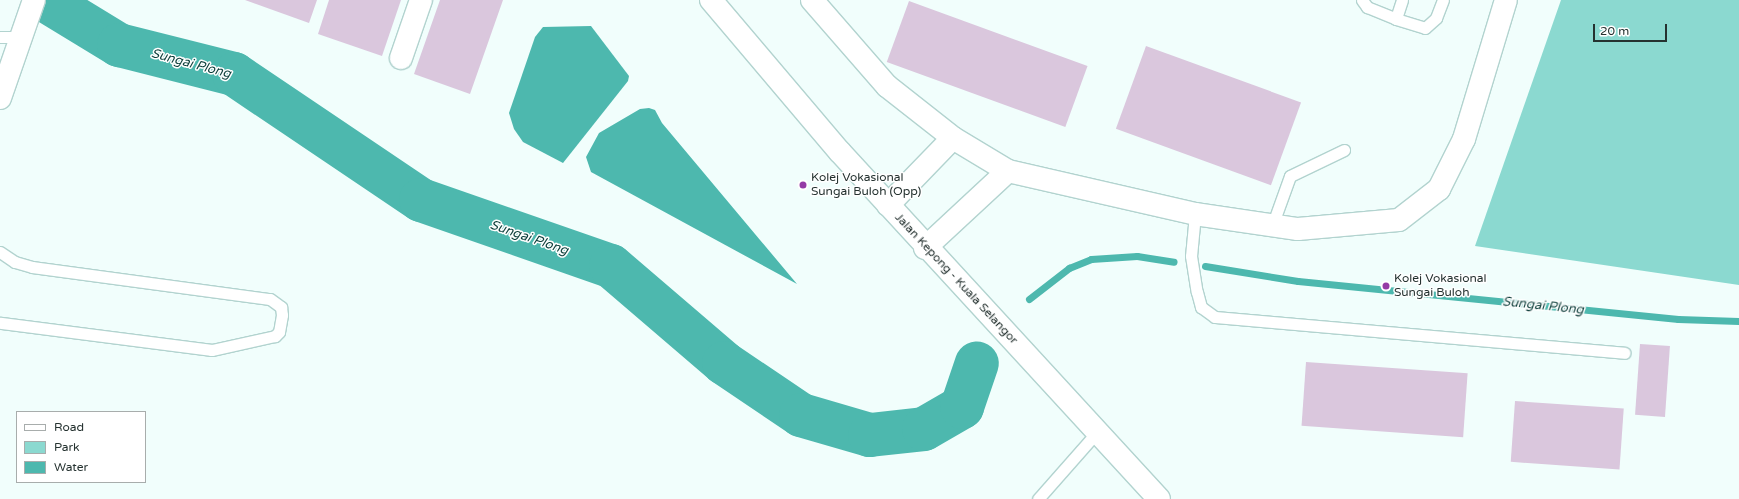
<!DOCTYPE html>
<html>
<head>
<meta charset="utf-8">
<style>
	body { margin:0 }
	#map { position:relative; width:1739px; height:499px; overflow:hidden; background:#f1fefc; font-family:"Varela Round",sans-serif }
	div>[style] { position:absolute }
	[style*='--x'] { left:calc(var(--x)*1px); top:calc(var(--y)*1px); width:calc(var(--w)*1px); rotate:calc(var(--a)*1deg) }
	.green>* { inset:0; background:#8bd9d0 }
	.water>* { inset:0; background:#4db8ae }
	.stream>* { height:7px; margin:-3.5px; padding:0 3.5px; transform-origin:3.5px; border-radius:3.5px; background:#4db8ae }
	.river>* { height:44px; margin:-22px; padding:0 22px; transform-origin:22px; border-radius:22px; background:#4db8ae }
	.building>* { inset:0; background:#dac7dd; transform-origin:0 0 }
	.roads { filter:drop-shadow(1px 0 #b2d3cf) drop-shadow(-1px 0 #b2d3cf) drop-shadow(0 1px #b2d3cf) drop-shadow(0 -1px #b2d3cf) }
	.service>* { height:11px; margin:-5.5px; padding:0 5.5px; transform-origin:5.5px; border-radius:5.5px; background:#fff }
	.minor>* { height:22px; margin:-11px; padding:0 11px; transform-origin:11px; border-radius:11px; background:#fff }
	.trunk>* { height:22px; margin:-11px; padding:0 11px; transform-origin:11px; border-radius:11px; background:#fff }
	.dots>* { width:11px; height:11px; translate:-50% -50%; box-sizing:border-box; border:2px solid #fff; border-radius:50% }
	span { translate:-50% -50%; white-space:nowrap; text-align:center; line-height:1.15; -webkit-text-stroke:3px #fff; paint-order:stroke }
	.poi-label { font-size:12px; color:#253230 }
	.left { translate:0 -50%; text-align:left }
	.street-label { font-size:12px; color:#253230 }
	.water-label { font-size:13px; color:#0d3f3b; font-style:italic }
	.legend { position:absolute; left:16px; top:411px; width:130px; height:72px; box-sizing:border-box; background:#fff; border:1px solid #a8adac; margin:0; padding:5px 7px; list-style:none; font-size:12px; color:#253230 }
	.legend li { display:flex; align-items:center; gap:8px; height:20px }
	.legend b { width:20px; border:1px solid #a8adac }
	.scale { position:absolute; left:1593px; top:24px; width:74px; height:18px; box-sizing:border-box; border:2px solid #253230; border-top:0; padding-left:5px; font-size:12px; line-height:14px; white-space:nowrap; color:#253230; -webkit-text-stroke:3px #fff; paint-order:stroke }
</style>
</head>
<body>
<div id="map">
	<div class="green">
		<i style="clip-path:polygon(1561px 0,1739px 0,1739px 285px,1475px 246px)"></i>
	</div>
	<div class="water">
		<i style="clip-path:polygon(591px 26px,629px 76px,628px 81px,563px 163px,523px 142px,514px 129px,509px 113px,535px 37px,543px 27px)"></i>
		<i style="clip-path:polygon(649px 108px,655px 110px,662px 123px,797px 284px,591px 172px,586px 157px,599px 133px,640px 109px)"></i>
	</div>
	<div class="stream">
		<i style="--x:1205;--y:266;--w:94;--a:9.2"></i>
		<i style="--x:1298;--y:281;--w:382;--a:5.7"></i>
		<i style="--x:1678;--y:319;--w:61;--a:1.9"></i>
		<i style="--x:1029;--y:299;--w:51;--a:-37.8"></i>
		<i style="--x:1069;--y:268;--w:24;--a:-22"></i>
		<i style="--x:1091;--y:259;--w:46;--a:-3.7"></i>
		<i style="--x:1137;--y:256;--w:37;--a:9"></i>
	</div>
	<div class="river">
		<i style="--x:45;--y:0;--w:87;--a:31.3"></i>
		<i style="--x:119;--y:45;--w:119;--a:14.2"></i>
		<i style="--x:234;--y:74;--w:225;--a:34"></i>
		<i style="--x:421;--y:200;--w:201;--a:19.2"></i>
		<i style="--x:611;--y:266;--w:149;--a:40.6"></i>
		<i style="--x:724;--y:363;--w:93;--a:34"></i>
		<i style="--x:801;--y:415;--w:72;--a:16.2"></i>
		<i style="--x:870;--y:435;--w:54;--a:-6.3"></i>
		<i style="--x:924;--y:429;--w:44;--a:-30.1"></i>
		<i style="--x:962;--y:407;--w:46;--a:-71.2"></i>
	</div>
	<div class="building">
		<i style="clip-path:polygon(245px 0,317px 0,309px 23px)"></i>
		<i style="clip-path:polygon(329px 0,401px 0,382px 56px,318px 34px)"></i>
		<i style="clip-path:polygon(440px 0,503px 0,470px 94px,414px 74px)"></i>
		<i style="left:909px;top:1px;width:190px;height:65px;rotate:20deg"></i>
		<i style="left:1146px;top:46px;width:165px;height:88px;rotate:20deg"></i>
		<i style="left:1640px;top:344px;width:30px;height:71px;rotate:4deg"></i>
		<i style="left:1306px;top:362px;width:162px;height:64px;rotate:4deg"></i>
		<i style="left:1515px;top:401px;width:109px;height:61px;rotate:4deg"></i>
	</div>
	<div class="roads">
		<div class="service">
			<i style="--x:1362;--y:0;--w:9;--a:54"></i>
			<i style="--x:1367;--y:7;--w:31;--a:22"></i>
			<i style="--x:1402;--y:0;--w:20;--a:108"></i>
			<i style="--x:1396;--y:19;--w:30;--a:17"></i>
			<i style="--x:1425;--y:28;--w:15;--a:-42"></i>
			<i style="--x:1436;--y:18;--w:19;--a:-69"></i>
			<i style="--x:0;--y:37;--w:21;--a:0"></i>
			<i style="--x:1195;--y:214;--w:42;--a:95.4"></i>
			<i style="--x:1191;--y:256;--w:36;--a:81"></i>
			<i style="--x:1197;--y:292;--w:16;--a:75"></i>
			<i style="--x:1201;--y:307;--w:17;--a:36"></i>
			<i style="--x:1215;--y:317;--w:411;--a:5"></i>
			<i style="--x:1272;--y:226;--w:53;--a:-70.2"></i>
			<i style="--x:1290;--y:176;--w:60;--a:-25.7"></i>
			<i style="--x:0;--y:252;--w:18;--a:34"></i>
			<i style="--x:15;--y:262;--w:18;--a:16"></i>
			<i style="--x:32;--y:267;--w:240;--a:7.7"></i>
			<i style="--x:270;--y:299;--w:14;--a:36"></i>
			<i style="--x:281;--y:307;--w:8;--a:83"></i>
			<i style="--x:282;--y:315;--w:17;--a:100"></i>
			<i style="--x:279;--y:332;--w:6;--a:135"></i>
			<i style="--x:275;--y:336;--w:65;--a:167.5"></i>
			<i style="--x:212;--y:350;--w:214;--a:-172.7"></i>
			<i style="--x:1038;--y:499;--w:89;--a:-48.6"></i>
		</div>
		<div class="minor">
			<i style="--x:812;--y:0;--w:114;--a:48.9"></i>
			<i style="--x:887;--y:86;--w:84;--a:38.2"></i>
			<i style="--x:953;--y:138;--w:64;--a:31"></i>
			<i style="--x:1008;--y:171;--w:192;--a:12.9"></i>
			<i style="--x:1195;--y:214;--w:104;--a:8.3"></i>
			<i style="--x:1298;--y:229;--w:101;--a:-5.1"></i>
			<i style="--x:1399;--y:220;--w:51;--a:-37.8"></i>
			<i style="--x:1439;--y:189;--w:56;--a:-63.4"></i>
			<i style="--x:1464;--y:139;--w:145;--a:-73.2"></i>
			<i style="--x:401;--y:58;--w:61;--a:-71"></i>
			<i style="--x:0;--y:98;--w:104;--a:-70.9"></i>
			<i style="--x:888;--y:205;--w:93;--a:-45.9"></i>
			<i style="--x:925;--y:248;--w:113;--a:-42.9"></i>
		</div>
		<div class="trunk">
			<i style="--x:711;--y:0;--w:199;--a:49.7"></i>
			<i style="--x:840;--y:152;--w:471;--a:47.4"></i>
		</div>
	</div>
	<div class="dots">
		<i style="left:803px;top:185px;background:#953ba6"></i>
		<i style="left:1386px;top:286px;background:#953ba6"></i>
	</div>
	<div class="poi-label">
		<span class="left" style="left:811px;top:185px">Kolej Vokasional<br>Sungai Buloh (Opp)</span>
		<span class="left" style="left:1394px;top:286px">Kolej Vokasional<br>Sungai Buloh</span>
	</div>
	<div class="street-label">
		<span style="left:956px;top:279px;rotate:47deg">Jalan Kepong - Kuala Selangor</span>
	</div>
	<div class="water-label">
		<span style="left:191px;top:64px;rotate:15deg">Sungai Plong</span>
		<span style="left:529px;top:238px;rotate:19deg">Sungai Plong</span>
		<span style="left:1543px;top:306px;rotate:6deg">Sungai Plong</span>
	</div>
	<ul class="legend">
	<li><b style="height:5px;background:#fff"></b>Road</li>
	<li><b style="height:11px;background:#8bd9d0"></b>Park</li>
	<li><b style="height:11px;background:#4db8ae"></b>Water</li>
	</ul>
	<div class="scale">20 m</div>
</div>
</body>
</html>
